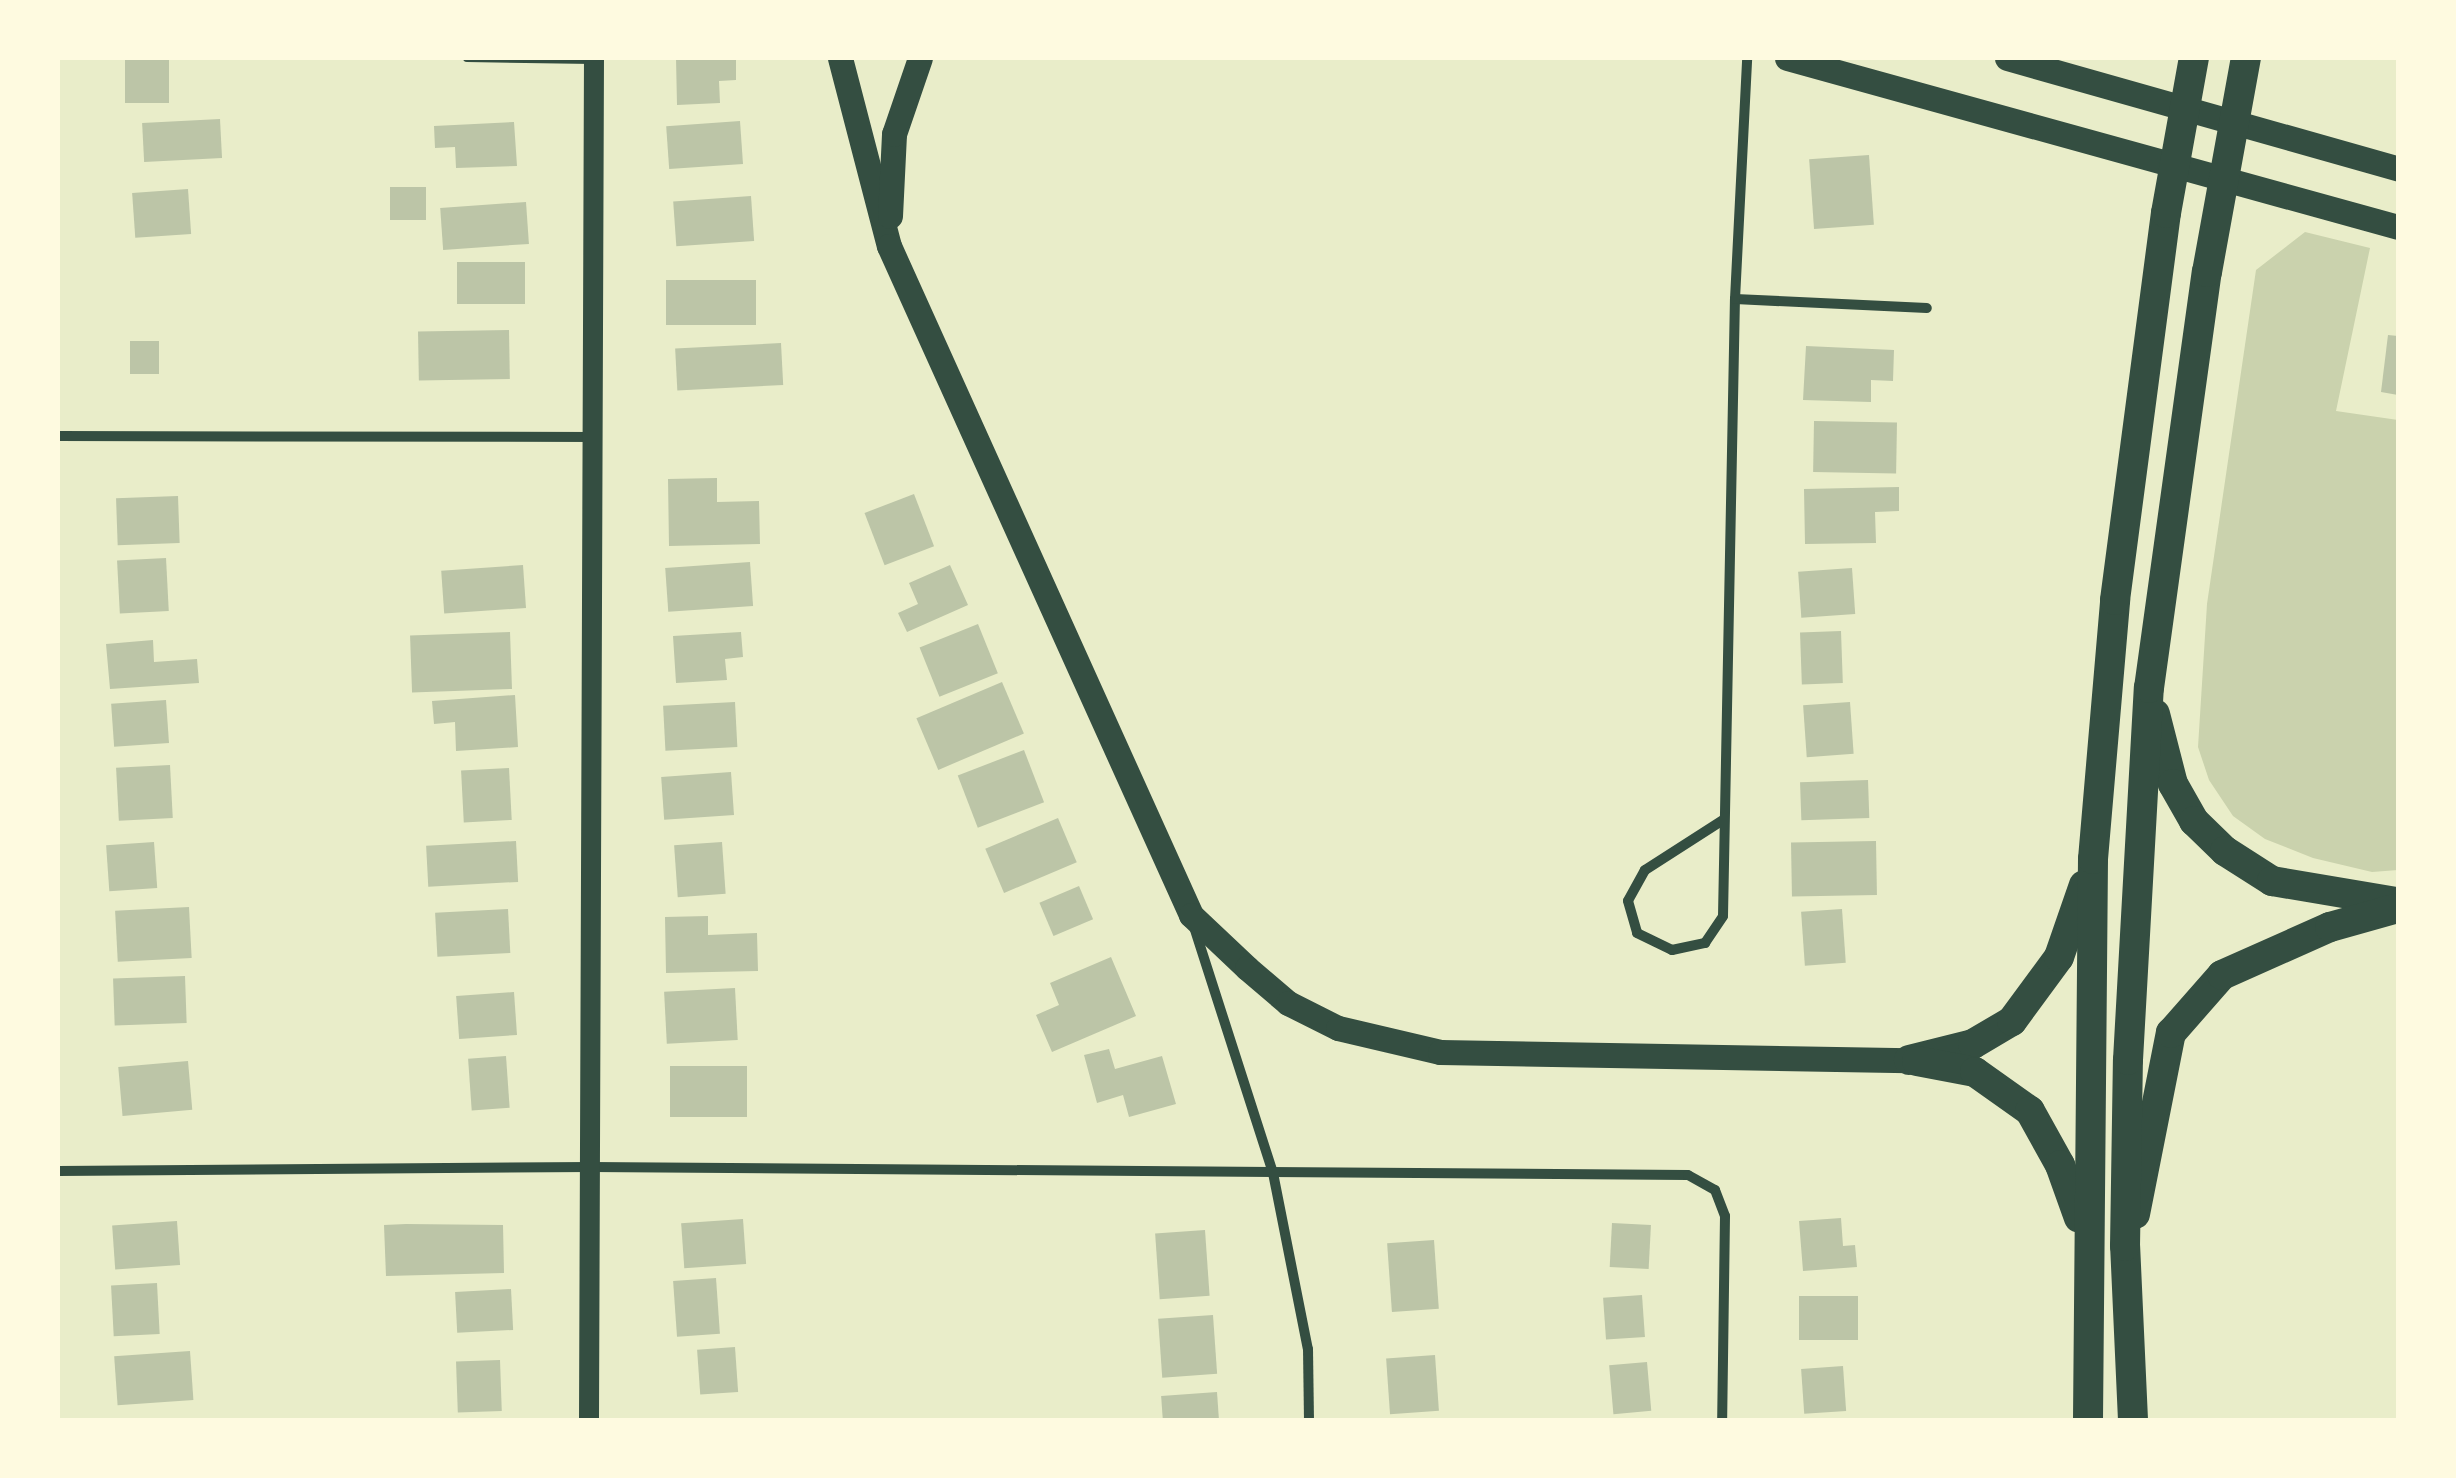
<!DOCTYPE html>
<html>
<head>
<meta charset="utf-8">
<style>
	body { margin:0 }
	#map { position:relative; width:2456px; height:1478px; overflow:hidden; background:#e9edc9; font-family:Jost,sans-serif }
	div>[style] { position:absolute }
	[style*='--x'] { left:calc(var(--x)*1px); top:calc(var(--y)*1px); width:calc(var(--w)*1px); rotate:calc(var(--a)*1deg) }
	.green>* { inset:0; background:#cad2ad }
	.building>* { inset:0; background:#bcc5a7; transform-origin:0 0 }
	.service>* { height:8px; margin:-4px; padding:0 4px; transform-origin:4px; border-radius:4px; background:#344e41 }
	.minor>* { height:10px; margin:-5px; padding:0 5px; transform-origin:5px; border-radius:5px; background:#344e41 }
	.secondary>* { height:20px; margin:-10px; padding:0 10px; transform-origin:10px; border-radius:10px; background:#344e41 }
	.primary>* { height:25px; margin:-12.5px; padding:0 12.5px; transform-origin:12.5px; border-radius:12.5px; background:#344e41 }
	.motorway>* { height:30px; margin:-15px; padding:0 15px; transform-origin:15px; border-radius:15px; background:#344e41 }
	span { translate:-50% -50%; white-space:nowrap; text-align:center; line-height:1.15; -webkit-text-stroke:8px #fefae0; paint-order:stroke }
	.frame { position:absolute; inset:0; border:60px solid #fefae0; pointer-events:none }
</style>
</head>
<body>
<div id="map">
	<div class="green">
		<i style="clip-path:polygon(2305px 232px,2370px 248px,2336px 411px,2398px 420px,2398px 870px,2372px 872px,2313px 858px,2265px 839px,2233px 816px,2209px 780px,2198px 747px,2207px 604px,2256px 270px)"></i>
	</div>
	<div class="building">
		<i style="left:125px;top:58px;width:44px;height:45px"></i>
		<i style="clip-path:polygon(676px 58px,736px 58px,736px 80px,719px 81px,720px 103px,677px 105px)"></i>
		<i style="left:220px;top:119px;width:39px;height:78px;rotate:87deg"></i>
		<i style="left:740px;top:121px;width:43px;height:74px;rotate:86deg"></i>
		<i style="clip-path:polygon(514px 122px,517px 166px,456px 168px,455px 147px,435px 148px,434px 126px)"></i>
		<i style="left:1869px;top:155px;width:70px;height:60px;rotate:86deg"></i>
		<i style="left:390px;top:187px;width:36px;height:33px"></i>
		<i style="left:188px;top:189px;width:45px;height:56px;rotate:86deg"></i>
		<i style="left:751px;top:196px;width:45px;height:78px;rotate:86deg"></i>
		<i style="left:526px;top:202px;width:42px;height:86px;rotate:86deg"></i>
		<i style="left:457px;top:262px;width:68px;height:42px"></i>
		<i style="left:756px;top:280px;width:45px;height:90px;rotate:90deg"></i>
		<i style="left:509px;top:330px;width:49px;height:91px;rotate:89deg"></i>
		<i style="clip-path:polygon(2388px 335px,2398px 336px,2398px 395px,2381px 392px)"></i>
		<i style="left:130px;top:341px;width:29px;height:33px"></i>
		<i style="left:781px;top:343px;width:42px;height:106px;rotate:87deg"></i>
		<i style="clip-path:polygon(1806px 346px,1894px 350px,1893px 381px,1871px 380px,1871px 402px,1803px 400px)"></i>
		<i style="left:1814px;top:421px;width:83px;height:51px;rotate:1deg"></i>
		<i style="clip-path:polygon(717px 478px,717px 502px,759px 501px,760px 544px,669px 546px,668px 479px)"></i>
		<i style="clip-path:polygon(1899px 487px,1899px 511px,1875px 512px,1876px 543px,1805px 544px,1804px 489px)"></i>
		<i style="left:914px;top:494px;width:56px;height:53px;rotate:69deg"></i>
		<i style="left:178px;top:496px;width:47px;height:62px;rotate:88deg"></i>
		<i style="left:166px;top:558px;width:53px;height:49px;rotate:87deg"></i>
		<i style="left:750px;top:562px;width:44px;height:85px;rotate:86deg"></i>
		<i style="left:523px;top:565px;width:43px;height:82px;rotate:86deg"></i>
		<i style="clip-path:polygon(950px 565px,968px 605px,907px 632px,898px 613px,918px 604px,909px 583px)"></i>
		<i style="left:1852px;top:568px;width:46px;height:54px;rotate:86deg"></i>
		<i style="left:978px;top:624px;width:53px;height:63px;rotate:68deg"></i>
		<i style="left:1841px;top:631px;width:52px;height:41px;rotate:88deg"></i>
		<i style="left:510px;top:632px;width:57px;height:100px;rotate:88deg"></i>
		<i style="clip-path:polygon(741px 632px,743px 657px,725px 659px,727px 680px,676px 683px,673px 636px)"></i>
		<i style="clip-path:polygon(153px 640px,154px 662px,197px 659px,199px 683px,110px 689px,106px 644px)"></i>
		<i style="left:1002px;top:682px;width:56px;height:93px;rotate:67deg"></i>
		<i style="clip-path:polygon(515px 695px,518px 747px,456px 751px,455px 722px,434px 724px,432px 701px)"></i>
		<i style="left:166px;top:700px;width:43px;height:55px;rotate:86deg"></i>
		<i style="left:735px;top:702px;width:45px;height:72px;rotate:87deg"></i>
		<i style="left:1850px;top:702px;width:52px;height:47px;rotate:86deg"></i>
		<i style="left:1024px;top:750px;width:56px;height:71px;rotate:69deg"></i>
		<i style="left:170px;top:765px;width:53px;height:54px;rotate:87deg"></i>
		<i style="left:509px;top:768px;width:52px;height:48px;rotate:87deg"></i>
		<i style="left:731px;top:772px;width:43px;height:70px;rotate:86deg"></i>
		<i style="left:1868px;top:780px;width:38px;height:68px;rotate:88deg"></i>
		<i style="left:1058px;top:818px;width:48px;height:79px;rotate:67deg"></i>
		<i style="left:516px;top:841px;width:41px;height:90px;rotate:87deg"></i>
		<i style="left:1876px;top:841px;width:54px;height:85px;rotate:89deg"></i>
		<i style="left:154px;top:842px;width:46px;height:48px;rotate:86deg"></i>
		<i style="left:722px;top:842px;width:52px;height:48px;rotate:86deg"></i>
		<i style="left:1079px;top:886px;width:36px;height:43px;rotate:67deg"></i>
		<i style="left:189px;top:907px;width:51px;height:74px;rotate:87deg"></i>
		<i style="left:508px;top:909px;width:44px;height:73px;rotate:87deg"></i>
		<i style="left:1842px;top:909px;width:54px;height:41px;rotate:86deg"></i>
		<i style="clip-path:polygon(708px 916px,708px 935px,757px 933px,758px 971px,666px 973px,665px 917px)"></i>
		<i style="clip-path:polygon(1111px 957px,1136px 1016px,1052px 1052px,1036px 1015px,1059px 1005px,1050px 983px)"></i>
		<i style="left:185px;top:976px;width:47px;height:72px;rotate:88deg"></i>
		<i style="left:735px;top:988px;width:52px;height:71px;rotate:87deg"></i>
		<i style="left:514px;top:992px;width:43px;height:58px;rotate:86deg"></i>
		<i style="clip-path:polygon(1109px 1049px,1115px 1069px,1162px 1056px,1176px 1104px,1129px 1117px,1123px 1095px,1097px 1103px,1084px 1055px)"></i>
		<i style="left:506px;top:1056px;width:52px;height:38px;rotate:86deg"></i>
		<i style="left:188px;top:1061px;width:49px;height:70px;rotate:85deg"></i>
		<i style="left:670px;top:1066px;width:77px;height:51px"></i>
		<i style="clip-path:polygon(1841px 1218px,1843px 1246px,1855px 1245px,1857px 1267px,1803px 1271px,1799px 1221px)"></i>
		<i style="left:743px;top:1219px;width:45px;height:62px;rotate:86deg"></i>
		<i style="left:177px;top:1221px;width:44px;height:65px;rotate:86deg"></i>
		<i style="left:1612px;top:1223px;width:39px;height:44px;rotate:3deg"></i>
		<i style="clip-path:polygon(406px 1224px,503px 1225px,504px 1273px,386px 1276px,384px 1225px)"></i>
		<i style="left:1205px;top:1230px;width:66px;height:50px;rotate:86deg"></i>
		<i style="left:1434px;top:1240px;width:69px;height:47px;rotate:86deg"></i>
		<i style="left:716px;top:1278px;width:56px;height:43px;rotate:86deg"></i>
		<i style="left:157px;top:1283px;width:51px;height:46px;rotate:87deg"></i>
		<i style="left:511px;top:1289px;width:41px;height:56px;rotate:87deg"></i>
		<i style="left:1642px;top:1295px;width:42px;height:39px;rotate:86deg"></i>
		<i style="left:1799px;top:1296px;width:59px;height:44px"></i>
		<i style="left:1213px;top:1315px;width:59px;height:55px;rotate:86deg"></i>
		<i style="left:735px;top:1347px;width:45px;height:38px;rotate:86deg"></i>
		<i style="left:190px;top:1351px;width:49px;height:76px;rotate:86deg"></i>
		<i style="left:1435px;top:1355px;width:56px;height:49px;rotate:86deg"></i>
		<i style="left:500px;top:1360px;width:51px;height:44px;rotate:88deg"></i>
		<i style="left:1647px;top:1362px;width:49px;height:38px;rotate:85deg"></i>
		<i style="left:1843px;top:1366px;width:45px;height:42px;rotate:86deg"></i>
		<i style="left:1217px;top:1392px;width:28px;height:56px;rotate:86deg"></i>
	</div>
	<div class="service">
		<i style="--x:467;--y:58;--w:126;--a:0.9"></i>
	</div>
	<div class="minor">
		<i style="--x:1735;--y:299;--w:192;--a:2.7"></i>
		<i style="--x:58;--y:436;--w:538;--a:0.11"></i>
		<i style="--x:1723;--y:820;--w:93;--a:147.3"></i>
		<i style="--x:1645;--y:870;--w:35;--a:119"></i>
		<i style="--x:1628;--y:901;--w:33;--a:74"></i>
		<i style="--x:1637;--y:933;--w:39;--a:26"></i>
		<i style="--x:1672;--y:950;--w:34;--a:-12"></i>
		<i style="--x:1705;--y:943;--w:32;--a:-56"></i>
		<i style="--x:1723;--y:916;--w:617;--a:-88.89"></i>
		<i style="--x:1735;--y:299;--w:241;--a:-87.1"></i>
		<i style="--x:1195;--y:930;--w:255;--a:72.2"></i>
		<i style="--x:1273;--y:1173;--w:179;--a:78.8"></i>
		<i style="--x:1308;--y:1349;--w:71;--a:89.2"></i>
		<i style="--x:58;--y:1171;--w:533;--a:-0.43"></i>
		<i style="--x:591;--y:1167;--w:1097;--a:0.42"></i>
		<i style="--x:1688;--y:1175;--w:31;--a:29"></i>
		<i style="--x:1715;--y:1190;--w:28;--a:69"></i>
		<i style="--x:1725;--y:1216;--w:204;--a:90.8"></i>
	</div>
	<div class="secondary">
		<i style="--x:589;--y:1420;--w:1362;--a:-89.79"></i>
	</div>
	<div class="primary">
		<i style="--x:840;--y:58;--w:194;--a:75.4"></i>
		<i style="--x:889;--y:246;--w:734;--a:65.7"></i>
		<i style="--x:1191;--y:915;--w:77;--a:43.4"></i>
		<i style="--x:1247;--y:968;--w:54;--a:40.5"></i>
		<i style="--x:1288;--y:1003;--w:56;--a:26.6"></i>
		<i style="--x:1338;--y:1028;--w:105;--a:13.2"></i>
		<i style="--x:1440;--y:1052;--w:469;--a:1"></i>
		<i style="--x:1787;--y:58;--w:634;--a:15.46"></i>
		<i style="--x:2007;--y:58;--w:406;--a:15.8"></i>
		<i style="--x:890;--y:216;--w:82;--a:-87.2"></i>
		<i style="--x:894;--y:134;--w:80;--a:-71.1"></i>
	</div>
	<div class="motorway">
		<i style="--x:2155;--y:714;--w:72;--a:75.6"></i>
		<i style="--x:2173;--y:784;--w:43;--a:60.4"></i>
		<i style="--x:2194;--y:821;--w:43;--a:44.1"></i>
		<i style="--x:2225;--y:851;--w:56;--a:32.6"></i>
		<i style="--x:2272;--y:881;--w:126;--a:9.6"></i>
		<i style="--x:1909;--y:1060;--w:66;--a:-14"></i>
		<i style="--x:1973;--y:1044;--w:45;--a:-30.5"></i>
		<i style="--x:2012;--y:1021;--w:79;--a:-53.7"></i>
		<i style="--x:2059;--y:957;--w:76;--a:-70.9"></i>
		<i style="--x:1917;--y:1061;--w:59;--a:10.7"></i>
		<i style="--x:1975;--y:1072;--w:67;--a:35.3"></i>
		<i style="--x:2030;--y:1111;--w:62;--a:60.9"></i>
		<i style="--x:2060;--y:1165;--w:56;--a:70.3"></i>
		<i style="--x:2135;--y:1214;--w:185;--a:-78.8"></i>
		<i style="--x:2171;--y:1033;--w:77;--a:-48.7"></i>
		<i style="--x:2222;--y:975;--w:118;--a:-24"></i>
		<i style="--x:2330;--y:927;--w:71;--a:-15.6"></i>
		<i style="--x:2088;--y:1420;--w:561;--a:-89.49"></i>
		<i style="--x:2093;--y:859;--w:260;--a:-85.1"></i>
		<i style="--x:2115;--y:600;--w:390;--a:-82.5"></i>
		<i style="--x:2166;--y:213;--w:158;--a:-79.8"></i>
		<i style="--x:2133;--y:1420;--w:174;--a:-92.6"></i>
		<i style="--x:2125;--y:1246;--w:186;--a:-89.1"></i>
		<i style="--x:2128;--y:1060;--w:373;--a:-86.8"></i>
		<i style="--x:2149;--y:688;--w:420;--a:-82.1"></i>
		<i style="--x:2207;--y:272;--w:218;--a:-79.7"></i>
	</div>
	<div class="frame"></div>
</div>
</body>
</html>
